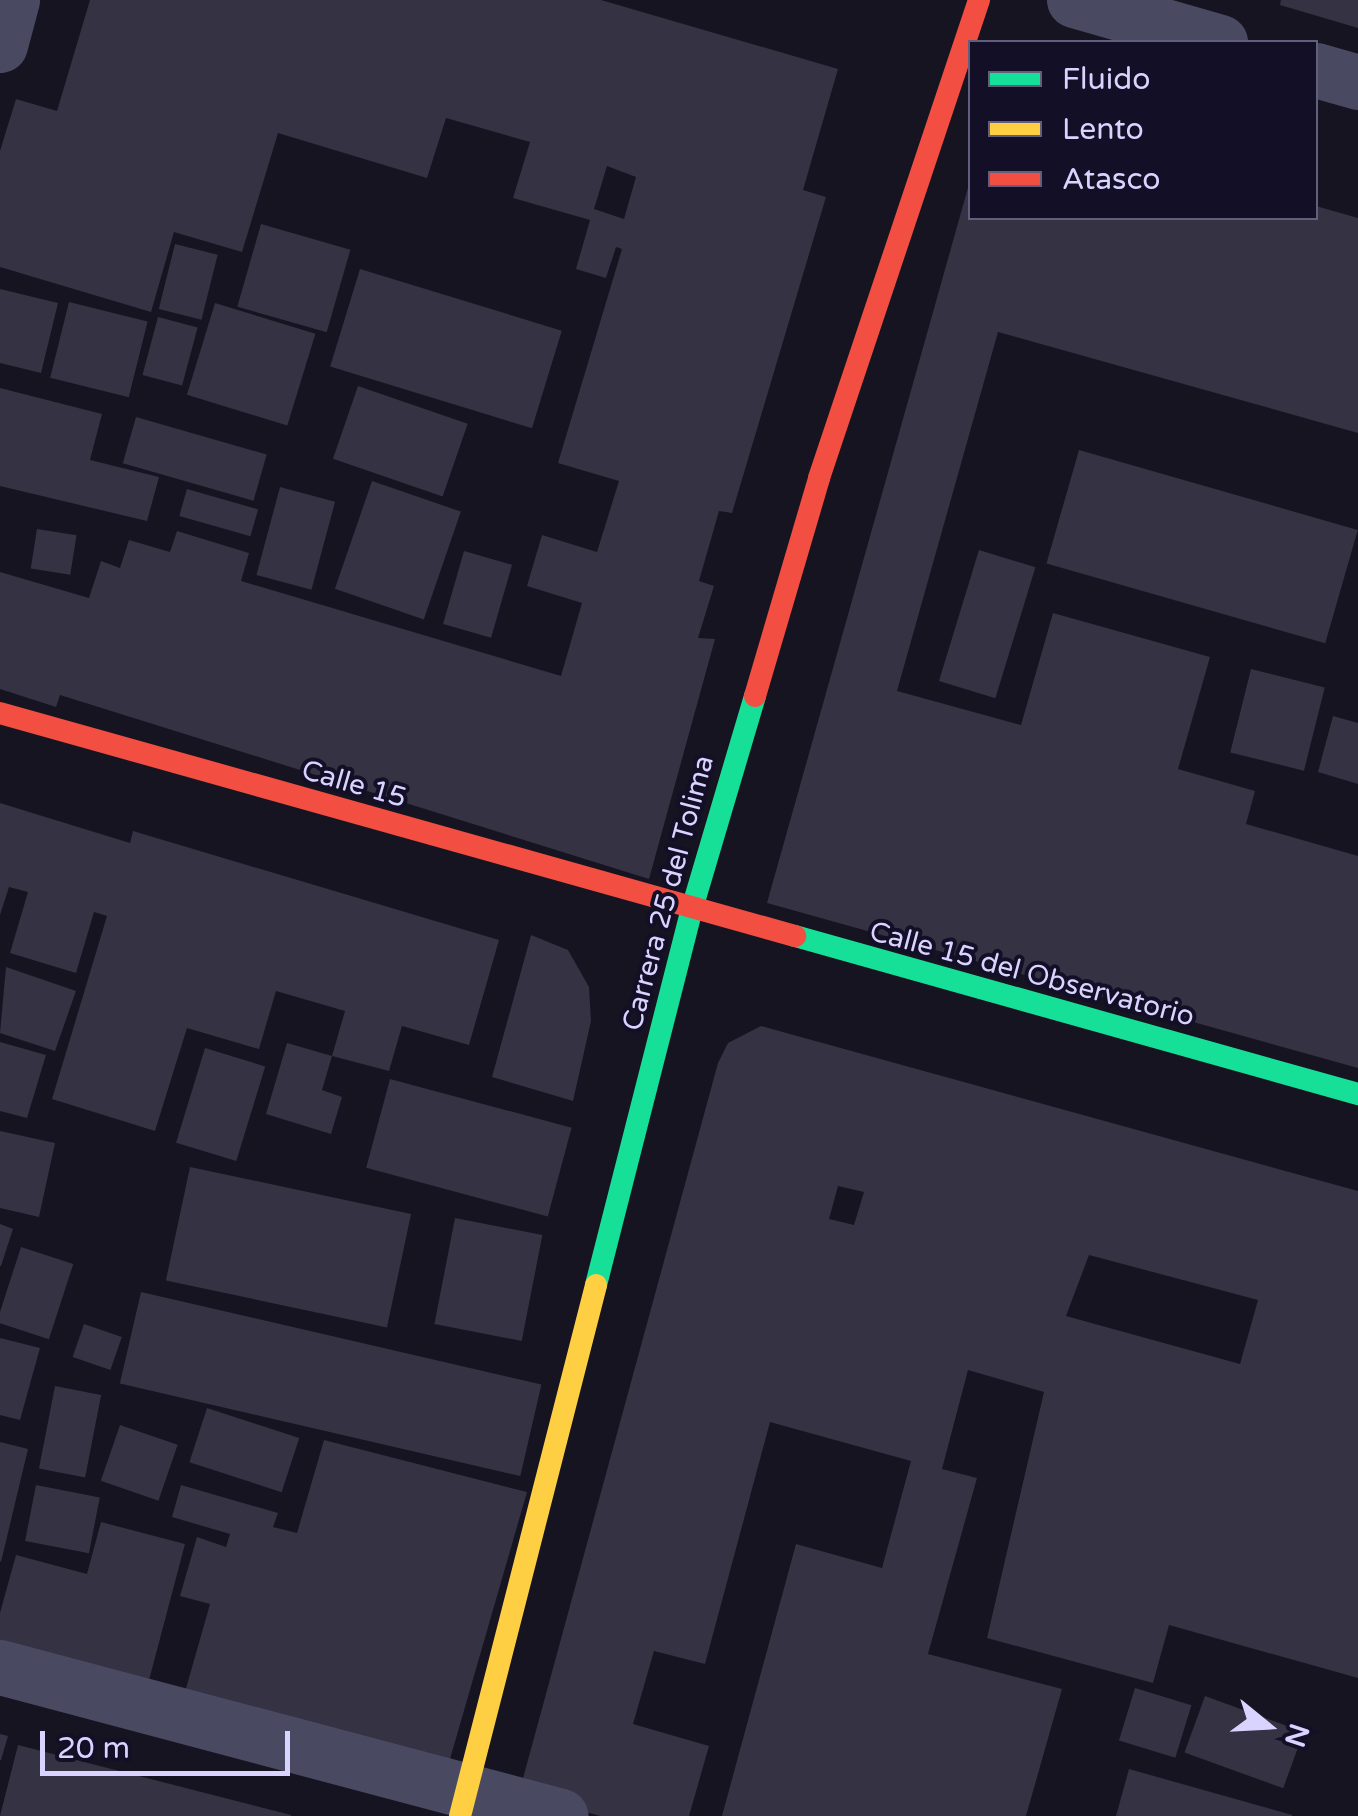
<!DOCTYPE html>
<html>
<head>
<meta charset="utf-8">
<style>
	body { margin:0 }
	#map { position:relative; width:1358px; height:1816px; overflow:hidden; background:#161421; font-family:"Varela Round",sans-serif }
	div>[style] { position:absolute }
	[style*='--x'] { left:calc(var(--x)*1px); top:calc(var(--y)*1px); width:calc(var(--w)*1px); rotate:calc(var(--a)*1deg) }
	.building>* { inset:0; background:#343243; transform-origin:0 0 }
	.street>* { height:55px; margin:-27.5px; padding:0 27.5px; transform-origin:27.5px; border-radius:27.5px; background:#4a4962 }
	.fast>* { height:22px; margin:-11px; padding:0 11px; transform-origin:11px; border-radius:11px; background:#16e098 }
	.slow>* { height:22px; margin:-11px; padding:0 11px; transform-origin:11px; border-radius:11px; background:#ffcf43 }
	.jam>* { height:22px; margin:-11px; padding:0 11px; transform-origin:11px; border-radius:11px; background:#f24e42 }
	span { translate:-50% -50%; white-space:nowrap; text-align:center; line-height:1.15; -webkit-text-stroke:8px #130f26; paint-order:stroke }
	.street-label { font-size:28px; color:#d9d4ff }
	.legend { position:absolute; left:968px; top:40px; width:350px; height:180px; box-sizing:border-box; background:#130f26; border:2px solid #625e7d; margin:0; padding:12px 18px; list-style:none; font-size:30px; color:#d9d4ff }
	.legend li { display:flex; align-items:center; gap:20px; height:50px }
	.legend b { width:50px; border:2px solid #625e7d }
	.north { position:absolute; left:1218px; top:1676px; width:100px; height:100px; -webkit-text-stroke:8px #130f26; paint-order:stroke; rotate:108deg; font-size:28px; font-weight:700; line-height:40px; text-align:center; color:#d9d4ff }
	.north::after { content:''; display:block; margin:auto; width:35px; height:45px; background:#d9d4ff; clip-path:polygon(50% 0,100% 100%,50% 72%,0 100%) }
	.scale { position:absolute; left:40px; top:1731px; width:250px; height:45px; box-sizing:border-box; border:5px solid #d9d4ff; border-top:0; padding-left:12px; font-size:30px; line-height:35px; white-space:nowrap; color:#d9d4ff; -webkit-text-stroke:8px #130f26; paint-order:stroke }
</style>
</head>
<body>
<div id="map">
	<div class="building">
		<i style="clip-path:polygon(evenodd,90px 0,601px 0,838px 69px,803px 190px,826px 197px,732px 513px,719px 511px,699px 581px,714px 586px,698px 638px,715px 639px,649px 879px,60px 695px,56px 707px,0 689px,0 572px,89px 598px,101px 561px,120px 568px,129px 540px,170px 552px,177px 531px,249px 553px,241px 581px,561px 676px,582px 603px,527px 586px,542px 535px,597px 552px,619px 481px,558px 463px,622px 249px,616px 247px,606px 278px,576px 269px,590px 220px,513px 198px,530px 142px,446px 118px,427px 178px,278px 133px,242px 252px,174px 232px,151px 312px,0 267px,0 151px,16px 99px,57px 111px,90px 0,607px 166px,636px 177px,624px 219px,594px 209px,607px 166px)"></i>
		<i style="clip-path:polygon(1281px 0,1358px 0,1358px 28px,1280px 5px)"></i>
		<i style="clip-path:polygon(969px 184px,971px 218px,1316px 218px,1316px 206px,1358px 218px,1358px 433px,998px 332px,897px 691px,1021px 725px,1053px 613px,1210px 657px,1178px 769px,1255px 791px,1246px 824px,1358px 856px,1358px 1068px,767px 903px)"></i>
		<i style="left:261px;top:224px;width:93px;height:86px;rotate:16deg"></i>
		<i style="left:175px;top:244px;width:44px;height:67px;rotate:14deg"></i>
		<i style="left:360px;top:269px;width:211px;height:102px;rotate:17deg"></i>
		<i style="clip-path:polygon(0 289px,58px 303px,41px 373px,0 363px)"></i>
		<i style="left:69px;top:302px;width:81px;height:78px;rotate:14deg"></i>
		<i style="left:215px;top:303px;width:105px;height:96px;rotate:17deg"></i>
		<i style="left:158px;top:317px;width:41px;height:60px;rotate:15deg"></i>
		<i style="left:358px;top:386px;width:116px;height:77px;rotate:19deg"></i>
		<i style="clip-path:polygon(0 388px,102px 414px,90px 460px,159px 477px,147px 521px,0 486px)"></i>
		<i style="left:136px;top:417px;width:136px;height:48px;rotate:16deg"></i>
		<i style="left:1079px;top:450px;width:290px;height:118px;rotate:16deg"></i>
		<i style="left:372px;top:481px;width:94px;height:114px;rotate:19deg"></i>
		<i style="left:280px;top:487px;width:57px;height:91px;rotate:15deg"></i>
		<i style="left:187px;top:489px;width:74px;height:28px;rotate:16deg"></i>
		<i style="left:37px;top:529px;width:40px;height:40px;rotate:9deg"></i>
		<i style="left:979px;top:550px;width:59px;height:137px;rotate:17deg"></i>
		<i style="left:464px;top:551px;width:50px;height:76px;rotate:16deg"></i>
		<i style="left:1251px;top:669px;width:76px;height:86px;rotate:14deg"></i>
		<i style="clip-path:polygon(1333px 716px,1358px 723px,1358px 784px,1318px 772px)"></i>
		<i style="clip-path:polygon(0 803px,130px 843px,133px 831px,499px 940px,469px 1045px,402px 1026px,389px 1071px,332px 1056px,322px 1090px,342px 1097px,331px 1134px,266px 1114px,287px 1043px,332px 1056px,345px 1011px,276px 991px,259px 1049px,187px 1028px,155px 1131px,52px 1099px,107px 916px,94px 912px,76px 973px,10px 953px,28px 892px,9px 887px,0 915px)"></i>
		<i style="clip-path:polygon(531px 935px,568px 950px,589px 987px,591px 1021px,573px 1101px,492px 1077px)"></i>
		<i style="clip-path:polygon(6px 967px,76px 991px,55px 1051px,0 1033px)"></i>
		<i style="clip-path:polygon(evenodd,761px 1026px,1358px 1191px,1358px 1678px,1169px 1625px,1153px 1683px,987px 1638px,1044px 1392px,968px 1370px,942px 1469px,977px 1478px,928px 1654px,1062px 1689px,1026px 1816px,722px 1816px,796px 1544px,882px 1568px,911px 1461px,770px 1422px,705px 1664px,654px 1651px,633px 1724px,709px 1746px,689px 1816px,600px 1816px,519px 1793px,718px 1063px,728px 1043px,761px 1026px,838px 1186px,864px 1192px,854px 1225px,829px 1219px,838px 1186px,761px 1026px,1089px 1255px,1258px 1300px,1240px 1364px,1066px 1316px,1089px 1255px)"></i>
		<i style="clip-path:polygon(0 1042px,46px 1055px,27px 1118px,0 1111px)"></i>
		<i style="left:205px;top:1048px;width:63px;height:99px;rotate:17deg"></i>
		<i style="left:390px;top:1079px;width:188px;height:92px;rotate:15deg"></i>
		<i style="clip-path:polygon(0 1131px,55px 1143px,39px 1217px,0 1208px)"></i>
		<i style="left:190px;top:1167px;width:226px;height:116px;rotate:12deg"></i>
		<i style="left:455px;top:1218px;width:89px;height:108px;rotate:11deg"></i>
		<i style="clip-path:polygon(0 1224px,13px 1229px,1px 1266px,0 1266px)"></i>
		<i style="left:21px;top:1247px;width:55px;height:79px;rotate:18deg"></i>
		<i style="left:141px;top:1292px;width:411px;height:94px;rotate:13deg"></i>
		<i style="left:84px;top:1324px;width:40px;height:35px;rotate:19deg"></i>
		<i style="clip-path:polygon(0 1338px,40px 1348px,20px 1420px,0 1415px)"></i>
		<i style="left:55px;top:1386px;width:47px;height:84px;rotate:11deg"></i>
		<i style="left:207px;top:1408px;width:97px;height:57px;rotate:18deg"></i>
		<i style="left:120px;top:1425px;width:61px;height:59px;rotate:19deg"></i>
		<i style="clip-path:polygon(324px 1440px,527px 1492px,448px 1766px,185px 1692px,210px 1604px,180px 1596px,197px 1537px,226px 1547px,230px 1534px,172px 1517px,181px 1485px,278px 1513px,273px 1527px,297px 1533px)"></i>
		<i style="clip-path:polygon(0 1442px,28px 1449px,1px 1562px,0 1561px)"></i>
		<i style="left:36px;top:1485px;width:65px;height:57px;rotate:11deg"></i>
		<i style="clip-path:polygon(101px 1522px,185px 1544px,143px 1703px,0 1666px,0 1613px,16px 1555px,87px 1574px)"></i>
		<i style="left:1135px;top:1688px;width:59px;height:55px;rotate:17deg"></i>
		<i style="left:1205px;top:1696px;width:105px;height:60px;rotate:20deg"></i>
		<i style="clip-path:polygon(0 1734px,8px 1736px,1px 1760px,0 1760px)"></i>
		<i style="clip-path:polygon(18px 1745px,291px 1815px,291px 1816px,0 1816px)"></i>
		<i style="clip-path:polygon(1129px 1769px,1292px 1815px,1292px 1816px,1116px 1816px)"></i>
	</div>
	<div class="street">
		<i style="--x:1074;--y:0;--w:152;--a:16"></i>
		<i style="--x:0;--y:45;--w:47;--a:-75.1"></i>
		<i style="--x:1316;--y:70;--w:44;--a:15.9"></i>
		<i style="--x:0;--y:1667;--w:580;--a:14.87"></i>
	</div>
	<div class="fast">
		<i style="--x:795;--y:936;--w:585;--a:15.68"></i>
		<i style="--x:596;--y:1285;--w:385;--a:-75.7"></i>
		<i style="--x:691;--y:912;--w:225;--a:-73.5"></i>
	</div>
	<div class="slow">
		<i style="--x:460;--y:1816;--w:548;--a:-75.63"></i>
	</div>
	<div class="jam">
		<i style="--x:755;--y:696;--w:227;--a:-73.6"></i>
		<i style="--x:819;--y:478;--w:504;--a:-71.49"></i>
		<i style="--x:0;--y:713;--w:826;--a:15.67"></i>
	</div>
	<div class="street-label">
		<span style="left:354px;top:784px;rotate:16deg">Calle 15</span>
		<span style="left:668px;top:893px;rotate:-75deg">Carrera 25 del Tolima</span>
		<span style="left:1032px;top:974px;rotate:15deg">Calle 15 del Observatorio</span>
	</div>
	<ul class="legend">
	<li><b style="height:12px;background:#16e098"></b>Fluido</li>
	<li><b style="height:12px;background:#ffcf43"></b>Lento</li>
	<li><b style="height:12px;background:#f24e42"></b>Atasco</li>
	</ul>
	<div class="north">N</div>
	<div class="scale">20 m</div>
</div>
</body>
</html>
